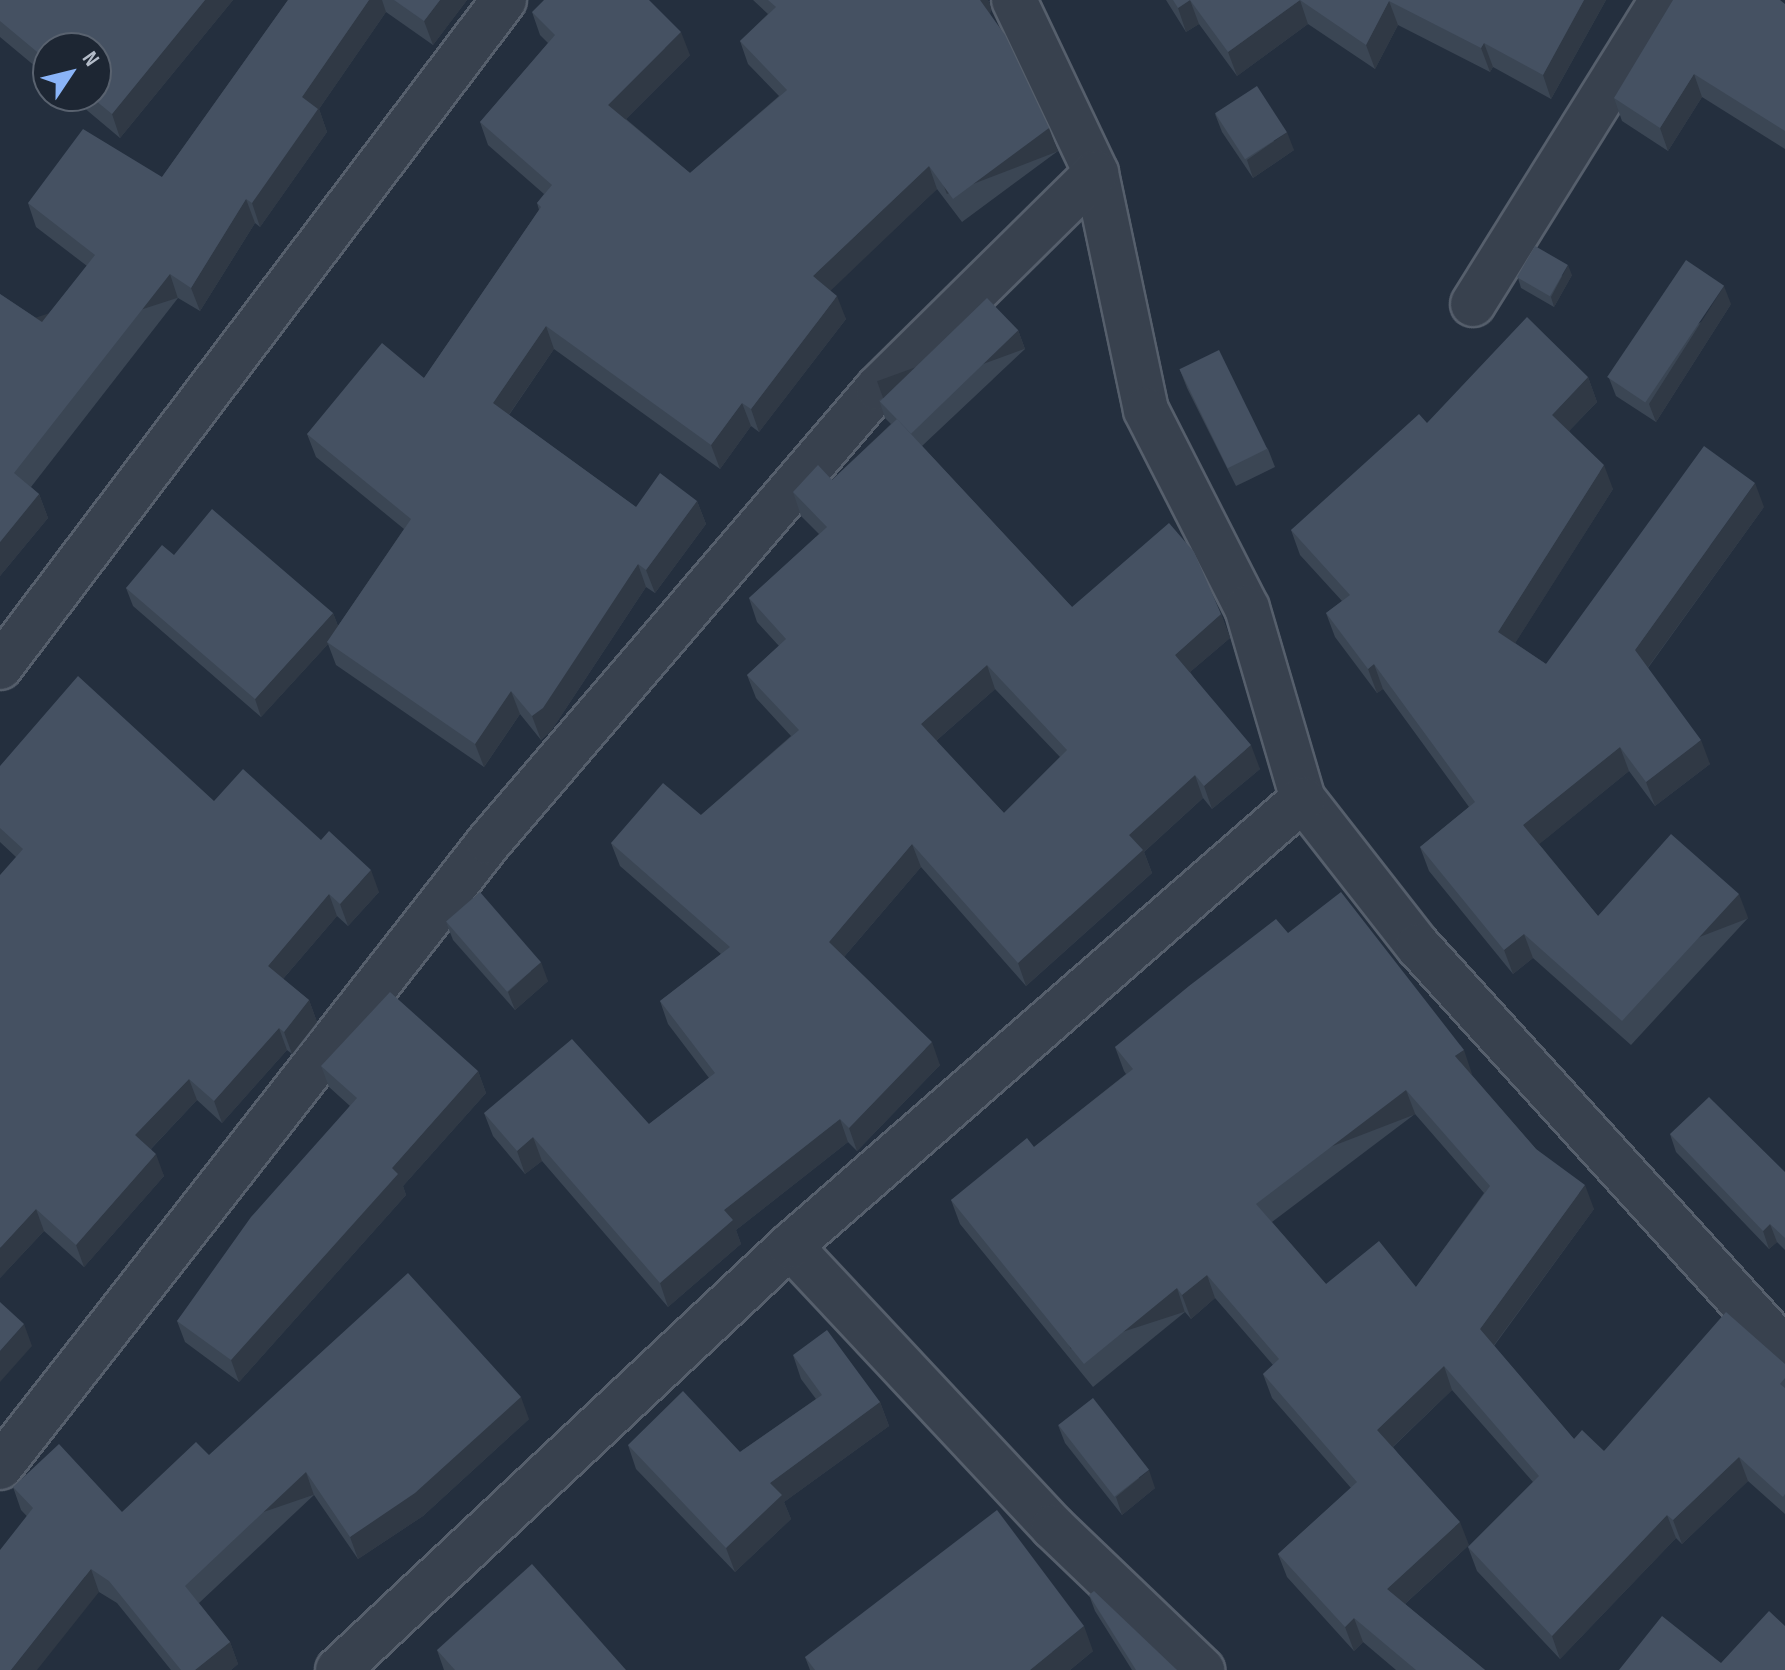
<!DOCTYPE html>
<html>
<head>
<meta charset="utf-8">
<style>
	body { margin:0 }
	#map { position:relative; width:1785px; height:1670px; overflow:hidden; background:#242f3e; font-family:"Sofia Sans Condensed",sans-serif }
	div>[style] { position:absolute }
	[style*='--x'] { left:calc(var(--x)*1px); top:calc(var(--y)*1px); width:calc(var(--w)*1px); rotate:calc(var(--a)*1deg) }
	.roads { filter:drop-shadow(2px 0 #565f6c) drop-shadow(-2px 0 #565f6c) drop-shadow(0 2px #565f6c) drop-shadow(0 -2px #565f6c) }
	.minor>* { height:44px; margin:-22px; padding:0 22px; transform-origin:22px; border-radius:22px; background:#38414e }
	.wall>* { inset:0; background:#3b4654 }
	.shaded-wall>* { inset:0; background:#303945; transform-origin:0 0 }
	.building>* { inset:0; background:#455162; transform-origin:0 0 }
	span { translate:-50% -50%; white-space:nowrap; text-align:center; line-height:1.15; -webkit-text-stroke:6px #1d2633; paint-order:stroke }
	.north { position:absolute; left:32px; top:32px; width:80px; height:80px; box-sizing:border-box; background:#1d2633; border:2px solid #59626f; border-radius:50%; rotate:55deg; font-size:22px; font-weight:700; line-height:32px; text-align:center; color:#b4bcc9 }
	.north::after { content:''; display:block; margin:auto; width:28px; height:36px; background:#8ab4f8; clip-path:polygon(50% 0,100% 100%,50% 72%,0 100%) }
</style>
</head>
<body>
<div id="map">
	<div class="roads">
		<div class="minor">
			<i style="--x:1014;--y:0;--w:191;--a:64.6"></i>
			<i style="--x:1096;--y:173;--w:242;--a:78.1"></i>
			<i style="--x:1146;--y:410;--w:222;--a:63"></i>
			<i style="--x:1247;--y:608;--w:199;--a:73.7"></i>
			<i style="--x:1303;--y:799;--w:187;--a:52"></i>
			<i style="--x:1418;--y:946;--w:546;--a:47.75"></i>
			<i style="--x:1473;--y:304;--w:358;--a:-58.1"></i>
			<i style="--x:0;--y:667;--w:836;--a:-52.92"></i>
			<i style="--x:790;--y:1246;--w:385;--a:46.9"></i>
			<i style="--x:1053;--y:1527;--w:207;--a:43.8"></i>
			<i style="--x:0;--y:1467;--w:794;--a:-51.96"></i>
			<i style="--x:489;--y:842;--w:598;--a:-49.41"></i>
			<i style="--x:878;--y:388;--w:306;--a:-44.6"></i>
			<i style="--x:338;--y:1670;--w:620;--a:-43.17"></i>
			<i style="--x:790;--y:1246;--w:680;--a:-41.07"></i>
		</div>
	</div>
	<div class="wall">
		<i style="clip-path:polygon(0 0,233px 0,120px 138px,70px 96px,96px 96px,48px 48px,48px 77px,0 37px)"></i>
		<i style="clip-path:polygon(288px 0,467px 0,433px 45px,386px 12px,319px 109px,327px 132px,260px 227px,255px 223px,200px 311px,178px 298px,31px 487px,39px 494px,48px 518px,0 576px,0 294px,42px 322px,87px 266px,36px 227px,28px 203px,162px 177px)"></i>
		<i style="clip-path:polygon(753px 0,988px 0,991px 8px,990px 14px,1058px 151px,962px 222px,937px 189px,830px 290px,846px 319px,759px 432px,751px 426px,720px 469px,554px 349px,509px 415px,636px 507px,697px 501px,706px 524px,655px 593px,646px 587px,551px 731px,541px 740px,520px 714px,484px 767px,336px 665px,328px 644px,261px 717px,133px 606px,126px 588px,174px 555px,333px 613px,338px 626px,404px 529px,316px 457px,307px 434px,424px 378px,539px 210px,537px 203px,544px 194px,488px 145px,480px 122px,548px 43px,540px 35px,532px 12px,690px 55px,626px 119px,690px 173px,779px 96px,748px 64px,740px 41px,768px 14px)"></i>
		<i style="clip-path:polygon(1166px 0,1606px 0,1551px 99px,1493px 67px,1490px 72px,1398px 25px,1375px 69px,1308px 24px,1237px 76px,1199px 24px,1186px 32px)"></i>
		<i style="clip-path:polygon(1785px 4px,1785px 149px,1702px 97px,1668px 151px,1622px 121px,1614px 98px)"></i>
		<i style="clip-path:polygon(1215px 114px,1294px 150px,1253px 178px,1222px 132px)"></i>
		<i style="clip-path:polygon(1572px 275px,1554px 307px,1521px 288px,1518px 278px)"></i>
		<i style="clip-path:polygon(1731px 304px,1656px 422px,1616px 396px,1609px 378px)"></i>
		<i style="clip-path:polygon(evenodd,1018px 330px,1025px 349px,922px 446px,1072px 607px,1221px 614px,1230px 638px,1190px 672px,1260px 769px,1212px 809px,1203px 798px,1144px 852px,1152px 873px,1026px 986px,921px 867px,844px 957px,940px 1065px,857px 1151px,848px 1142px,736px 1230px,741px 1244px,668px 1307px,542px 1161px,525px 1174px,493px 1136px,484px 1113px,649px 1124px,709px 1078px,668px 1024px,660px 1001px,721px 954px,620px 866px,611px 843px,701px 815px,791px 736px,756px 698px,747px 675px,779px 646px,757px 622px,749px 598px,819px 534px,801px 516px,793px 492px,832px 480px,891px 424px,885px 418px,879px 400px,1018px 330px,995px 689px,1060px 757px,1004px 813px,936px 741px,995px 689px)"></i>
		<i style="clip-path:polygon(1180px 370px,1268px 449px,1275px 467px,1236px 486px,1187px 388px)"></i>
		<i style="clip-path:polygon(1588px 377px,1597px 402px,1569px 431px,1613px 489px,1515px 643px,1546px 664px,1764px 507px,1648px 668px,1710px 764px,1655px 806px,1629px 771px,1539px 844px,1598px 916px,1748px 918px,1631px 1045px,1533px 958px,1513px 974px,1429px 871px,1420px 847px,1469px 807px,1383px 689px,1377px 693px,1335px 637px,1326px 613px,1342px 601px,1300px 555px,1291px 530px,1427px 423px)"></i>
		<i style="clip-path:polygon(0 766px,214px 801px,379px 892px,348px 926px,337px 916px,283px 979px,309px 1000px,317px 1022px,292px 1054px,287px 1050px,222px 1123px,197px 1100px,151px 1149px,164px 1176px,84px 1267px,44px 1231px,0 1278px,16px 857px,0 842px)"></i>
		<i style="clip-path:polygon(446px 922px,548px 981px,515px 1010px,453px 940px)"></i>
		<i style="clip-path:polygon(evenodd,1288px 933px,1472px 1074px,1471px 1074px,1536px 1149px,1594px 1209px,1494px 1346px,1574px 1439px,1604px 1451px,1785px 1364px,1785px 1514px,1748px 1481px,1682px 1544px,1676px 1538px,1560px 1659px,1477px 1571px,1468px 1547px,1533px 1482px,1452px 1390px,1393px 1447px,1469px 1545px,1405px 1604px,1485px 1670px,1396px 1670px,1363px 1642px,1354px 1651px,1287px 1577px,1278px 1554px,1351px 1488px,1272px 1398px,1263px 1374px,1273px 1365px,1215px 1298px,1191px 1319px,1185px 1312px,1093px 1387px,960px 1224px,951px 1200px,1034px 1147px,1126px 1074px,1124px 1071px,1115px 1047px,1288px 933px,1415px 1114px,1484px 1193px,1416px 1287px,1326px 1284px,1272px 1222px,1415px 1114px)"></i>
		<i style="clip-path:polygon(321px 1066px,478px 1071px,486px 1093px,403px 1186px,406px 1195px,239px 1382px,185px 1342px,177px 1321px,350px 1106px,329px 1087px)"></i>
		<i style="clip-path:polygon(1670px 1134px,1785px 1172px,1785px 1250px,1777px 1242px,1769px 1249px,1676px 1152px)"></i>
		<i style="clip-path:polygon(793px 1355px,880px 1402px,889px 1426px,784px 1502px,791px 1519px,735px 1572px,636px 1469px,628px 1445px,740px 1452px,816px 1399px,801px 1379px)"></i>
		<i style="clip-path:polygon(529px 1419px,423px 1516px,358px 1559px,314px 1495px,199px 1603px,230px 1642px,238px 1664px,231px 1670px,171px 1670px,117px 1603px,99px 1592px,21px 1510px,13px 1487px,122px 1512px,209px 1455px)"></i>
		<i style="clip-path:polygon(1058px 1425px,1155px 1488px,1122px 1515px,1065px 1443px)"></i>
		<i style="clip-path:polygon(1089px 1595px,1177px 1670px,1132px 1670px,1095px 1611px)"></i>
		<i style="clip-path:polygon(437px 1650px,626px 1670px,444px 1670px)"></i>
		<i style="clip-path:polygon(1093px 1651px,1070px 1670px,810px 1670px,805px 1657px)"></i>
	</div>
	<div class="shaded-wall">
		<i style="clip-path:polygon(205px 0,233px 0,120px 138px,112px 114px)"></i>
		<i style="clip-path:polygon(369px 0,382px 0,386px 12px,319px 109px,327px 132px,260px 227px,252px 203px,302px 97px)"></i>
		<i style="clip-path:polygon(440px 0,467px 0,433px 45px,424px 21px)"></i>
		<i style="clip-path:polygon(980px 0,988px 0,991px 8px,988px 23px)"></i>
		<i style="clip-path:polygon(1190px 0,1199px 24px,1186px 32px,1178px 8px)"></i>
		<i style="clip-path:polygon(1300px 0,1308px 24px,1237px 76px,1228px 52px)"></i>
		<i style="clip-path:polygon(1584px 0,1606px 0,1551px 99px,1543px 75px)"></i>
		<i style="clip-path:polygon(1389px 1px,1398px 25px,1375px 69px,1366px 45px)"></i>
		<i style="clip-path:polygon(681px 32px,690px 55px,617px 128px,608px 105px)"></i>
		<i style="clip-path:polygon(1484px 43px,1493px 67px,1490px 72px,1481px 48px)"></i>
		<i style="clip-path:polygon(1694px 74px,1702px 97px,1668px 151px,1660px 128px)"></i>
		<i style="left:1049px;top:128px;width:25px;height:119px;rotate:69deg"></i>
		<i style="clip-path:polygon(1287px 132px,1294px 150px,1253px 178px,1247px 160px)"></i>
		<i style="clip-path:polygon(929px 166px,937px 189px,822px 299px,813px 276px)"></i>
		<i style="clip-path:polygon(246px 199px,255px 223px,200px 311px,191px 288px)"></i>
		<i style="clip-path:polygon(1568px 265px,1572px 275px,1554px 307px,1551px 297px)"></i>
		<i style="left:170px;top:274px;width:25px;height:253px;rotate:72deg"></i>
		<i style="clip-path:polygon(1724px 286px,1731px 304px,1656px 422px,1649px 404px)"></i>
		<i style="clip-path:polygon(837px 296px,846px 319px,759px 432px,751px 409px)"></i>
		<i style="clip-path:polygon(546px 326px,554px 349px,501px 426px,493px 403px)"></i>
		<i style="left:1018px;top:330px;width:20px;height:150px;rotate:70deg"></i>
		<i style="clip-path:polygon(1588px 377px,1597px 402px,1561px 439px,1552px 415px)"></i>
		<i style="clip-path:polygon(742px 403px,751px 426px,720px 469px,711px 445px)"></i>
		<i style="clip-path:polygon(1604px 465px,1613px 489px,1507px 656px,1498px 632px)"></i>
		<i style="clip-path:polygon(1755px 483px,1764px 507px,1643px 674px,1635px 650px)"></i>
		<i style="clip-path:polygon(39px 494px,48px 518px,0 576px,0 542px)"></i>
		<i style="clip-path:polygon(697px 501px,706px 524px,655px 593px,646px 570px)"></i>
		<i style="clip-path:polygon(638px 564px,646px 587px,551px 731px,541px 740px,532px 716px)"></i>
		<i style="clip-path:polygon(333px 613px,340px 631px,327px 642px,328px 644px,261px 717px,255px 699px)"></i>
		<i style="clip-path:polygon(1221px 614px,1230px 638px,1183px 678px,1175px 655px)"></i>
		<i style="clip-path:polygon(1374px 664px,1383px 689px,1377px 693px,1368px 669px)"></i>
		<i style="clip-path:polygon(987px 665px,995px 689px,929px 747px,921px 724px)"></i>
		<i style="clip-path:polygon(511px 691px,520px 714px,484px 767px,475px 744px)"></i>
		<i style="clip-path:polygon(1701px 740px,1710px 764px,1655px 806px,1646px 782px)"></i>
		<i style="clip-path:polygon(1251px 745px,1260px 769px,1212px 809px,1204px 786px)"></i>
		<i style="clip-path:polygon(1620px 747px,1629px 771px,1532px 850px,1523px 825px)"></i>
		<i style="clip-path:polygon(1195px 775px,1203px 798px,1144px 852px,1152px 873px,1026px 986px,1018px 963px,1129px 835px)"></i>
		<i style="clip-path:polygon(912px 844px,921px 867px,837px 965px,829px 942px)"></i>
		<i style="clip-path:polygon(371px 870px,379px 892px,348px 926px,340px 904px)"></i>
		<i style="clip-path:polygon(329px 894px,337px 916px,276px 987px,268px 966px)"></i>
		<i style="left:1739px;top:894px;width:26px;height:173px;rotate:69deg"></i>
		<i style="clip-path:polygon(1524px 934px,1533px 958px,1513px 974px,1504px 950px)"></i>
		<i style="clip-path:polygon(541px 962px,548px 981px,515px 1010px,508px 992px)"></i>
		<i style="clip-path:polygon(309px 1000px,317px 1022px,292px 1054px,284px 1032px)"></i>
		<i style="clip-path:polygon(279px 1028px,287px 1050px,222px 1123px,214px 1101px)"></i>
		<i style="clip-path:polygon(932px 1042px,940px 1065px,857px 1151px,849px 1128px)"></i>
		<i style="clip-path:polygon(1464px 1050px,1472px 1074px,1464px 1080px,1455px 1056px)"></i>
		<i style="clip-path:polygon(478px 1071px,486px 1093px,403px 1186px,406px 1195px,239px 1382px,231px 1360px,392px 1168px)"></i>
		<i style="clip-path:polygon(189px 1079px,197px 1100px,143px 1157px,135px 1135px)"></i>
		<i style="left:1406px;top:1090px;width:26px;height:188px;rotate:69deg"></i>
		<i style="clip-path:polygon(840px 1119px,848px 1142px,736px 1230px,741px 1244px,668px 1307px,660px 1283px,724px 1210px)"></i>
		<i style="clip-path:polygon(533px 1137px,542px 1161px,525px 1174px,517px 1151px)"></i>
		<i style="clip-path:polygon(156px 1154px,164px 1176px,84px 1267px,76px 1245px)"></i>
		<i style="clip-path:polygon(1585px 1185px,1594px 1209px,1488px 1353px,1480px 1329px)"></i>
		<i style="clip-path:polygon(36px 1209px,44px 1231px,0 1278px,0 1248px)"></i>
		<i style="clip-path:polygon(1770px 1224px,1777px 1242px,1769px 1249px,1763px 1231px)"></i>
		<i style="clip-path:polygon(1207px 1275px,1215px 1298px,1191px 1319px,1182px 1295px)"></i>
		<i style="left:1177px;top:1288px;width:25px;height:120px;rotate:72deg"></i>
		<i style="clip-path:polygon(24px 1324px,32px 1346px,0 1382px,0 1351px)"></i>
		<i style="clip-path:polygon(1444px 1366px,1452px 1390px,1386px 1453px,1377px 1430px)"></i>
		<i style="clip-path:polygon(521px 1397px,529px 1419px,423px 1516px,358px 1559px,350px 1537px)"></i>
		<i style="clip-path:polygon(880px 1402px,889px 1426px,784px 1502px,791px 1519px,735px 1572px,726px 1548px,770px 1483px)"></i>
		<i style="clip-path:polygon(1739px 1457px,1748px 1481px,1682px 1544px,1673px 1520px)"></i>
		<i style="clip-path:polygon(1149px 1470px,1155px 1488px,1122px 1515px,1116px 1497px)"></i>
		<i style="left:306px;top:1472px;width:24px;height:166px;rotate:71deg"></i>
		<i style="clip-path:polygon(1667px 1515px,1676px 1538px,1560px 1659px,1552px 1636px)"></i>
		<i style="clip-path:polygon(1460px 1522px,1469px 1545px,1396px 1612px,1387px 1589px)"></i>
		<i style="clip-path:polygon(91px 1569px,99px 1592px,37px 1670px,11px 1670px)"></i>
		<i style="clip-path:polygon(1354px 1618px,1363px 1642px,1354px 1651px,1345px 1627px)"></i>
		<i style="clip-path:polygon(1084px 1626px,1093px 1651px,1070px 1670px,1030px 1670px)"></i>
		<i style="clip-path:polygon(230px 1642px,238px 1664px,231px 1670px,195px 1670px)"></i>
	</div>
	<div class="building">
		<i style="clip-path:polygon(0 0,205px 0,112px 114px,90px 96px,96px 96px,96px 48px,48px 48px,48px 61px,0 21px)"></i>
		<i style="clip-path:polygon(288px 0,369px 0,302px 97px,318px 109px,252px 203px,246px 199px,191px 288px,170px 274px,14px 473px,39px 494px,0 542px,0 294px,42px 322px,95px 255px,28px 203px,83px 129px,162px 177px)"></i>
		<i style="clip-path:polygon(394px 0,440px 0,424px 21px)"></i>
		<i style="clip-path:polygon(544px 0,649px 0,681px 32px,608px 105px,690px 173px,787px 90px,740px 41px,776px 7px,768px 0,980px 0,1005px 35px,1049px 128px,953px 199px,929px 166px,813px 276px,837px 296px,751px 409px,742px 403px,711px 445px,546px 326px,493px 403px,636px 507px,660px 473px,697px 501px,646px 570px,638px 564px,543px 708px,532px 716px,511px 691px,475px 744px,327px 642px,411px 519px,307px 434px,382px 343px,424px 378px,541px 207px,537px 203px,552px 185px,480px 122px,555px 35px,532px 12px)"></i>
		<i style="clip-path:polygon(1173px 0,1190px 0,1178px 8px)"></i>
		<i style="clip-path:polygon(1190px 0,1300px 0,1228px 52px)"></i>
		<i style="clip-path:polygon(1300px 0,1584px 0,1543px 75px,1484px 43px,1481px 48px,1389px 1px,1366px 45px)"></i>
		<i style="clip-path:polygon(1673px 0,1780px 0,1785px 4px,1785px 131px,1694px 74px,1660px 128px,1614px 98px)"></i>
		<i style="left:1257px;top:86px;width:55px;height:50px;rotate:57deg"></i>
		<i style="left:1535px;top:246px;width:38px;height:36px;rotate:30deg"></i>
		<i style="left:1686px;top:260px;width:46px;height:141px;rotate:34deg"></i>
		<i style="left:987px;top:298px;width:45px;height:149px;rotate:46deg"></i>
		<i style="clip-path:polygon(1527px 317px,1588px 377px,1552px 415px,1604px 465px,1498px 632px,1546px 664px,1704px 446px,1755px 483px,1635px 650px,1701px 740px,1646px 782px,1620px 747px,1523px 825px,1598px 916px,1671px 834px,1739px 894px,1622px 1021px,1524px 934px,1504px 950px,1420px 847px,1475px 802px,1374px 664px,1368px 669px,1326px 613px,1350px 595px,1291px 530px,1419px 414px,1427px 423px)"></i>
		<i style="left:1219px;top:350px;width:110px;height:44px;rotate:64deg"></i>
		<i style="clip-path:polygon(evenodd,897px 419px,1072px 607px,1169px 523px,1194px 552px,1221px 614px,1175px 655px,1251px 745px,1204px 786px,1195px 775px,1129px 835px,1143px 850px,1018px 963px,912px 844px,829px 942px,932px 1042px,849px 1128px,840px 1119px,724px 1210px,733px 1220px,660px 1283px,533px 1137px,517px 1151px,484px 1113px,572px 1039px,649px 1124px,715px 1073px,660px 1001px,730px 947px,611px 843px,663px 783px,701px 815px,799px 730px,747px 675px,786px 639px,749px 598px,827px 527px,793px 492px,818px 465px,832px 480px,897px 419px,987px 665px,1067px 750px,1004px 813px,921px 724px,987px 665px)"></i>
		<i style="clip-path:polygon(212px 509px,333px 613px,255px 699px,126px 588px,162px 545px,174px 555px)"></i>
		<i style="clip-path:polygon(78px 676px,214px 801px,243px 769px,321px 840px,329px 831px,371px 870px,340px 904px,329px 894px,268px 966px,309px 1000px,284px 1032px,279px 1028px,214px 1101px,189px 1079px,135px 1135px,156px 1154px,76px 1245px,36px 1209px,0 1248px,0 875px,23px 849px,0 828px,0 766px)"></i>
		<i style="left:480px;top:892px;width:93px;height:45px;rotate:49deg"></i>
		<i style="clip-path:polygon(evenodd,1341px 892px,1464px 1050px,1455px 1056px,1536px 1149px,1585px 1185px,1480px 1329px,1574px 1439px,1582px 1430px,1604px 1451px,1726px 1312px,1785px 1364px,1785px 1378px,1780px 1384px,1785px 1388px,1785px 1494px,1783px 1497px,1739px 1457px,1673px 1520px,1667px 1515px,1552px 1636px,1468px 1547px,1539px 1476px,1444px 1366px,1377px 1430px,1460px 1522px,1387px 1589px,1485px 1670px,1416px 1670px,1354px 1618px,1345px 1627px,1278px 1554px,1357px 1482px,1263px 1374px,1279px 1359px,1207px 1275px,1182px 1295px,1177px 1288px,1084px 1364px,951px 1200px,1027px 1138px,1034px 1147px,1133px 1069px,1115px 1047px,1189px 986px,1276px 919px,1288px 933px,1341px 892px,1406px 1090px,1490px 1186px,1416px 1287px,1379px 1241px,1326px 1284px,1256px 1204px,1406px 1090px)"></i>
		<i style="clip-path:polygon(390px 992px,478px 1071px,392px 1168px,398px 1174px,231px 1360px,177px 1321px,251px 1217px,357px 1098px,321px 1066px)"></i>
		<i style="clip-path:polygon(1709px 1097px,1785px 1172px,1785px 1238px,1770px 1224px,1763px 1231px,1670px 1134px)"></i>
		<i style="clip-path:polygon(408px 1273px,521px 1397px,415px 1493px,350px 1537px,306px 1472px,185px 1586px,230px 1642px,195px 1670px,181px 1670px,109px 1581px,91px 1569px,11px 1670px,0 1670px,0 1550px,33px 1508px,13px 1487px,59px 1444px,122px 1512px,196px 1442px,209px 1455px)"></i>
		<i style="clip-path:polygon(0 1302px,24px 1324px,0 1351px)"></i>
		<i style="clip-path:polygon(827px 1330px,880px 1402px,770px 1483px,782px 1495px,726px 1548px,628px 1445px,683px 1391px,740px 1452px,822px 1395px,793px 1355px)"></i>
		<i style="left:1093px;top:1398px;width:91px;height:44px;rotate:52deg"></i>
		<i style="clip-path:polygon(997px 1510px,1084px 1626px,1030px 1670px,815px 1670px,805px 1657px)"></i>
		<i style="clip-path:polygon(532px 1564px,626px 1670px,455px 1670px,437px 1650px)"></i>
		<i style="clip-path:polygon(1094px 1591px,1177px 1670px,1136px 1670px,1089px 1595px)"></i>
		<i style="clip-path:polygon(1769px 1611px,1785px 1626px,1785px 1670px,1619px 1670px,1662px 1616px,1721px 1663px)"></i>
	</div>
	<div class="north">N</div>
</div>
</body>
</html>
